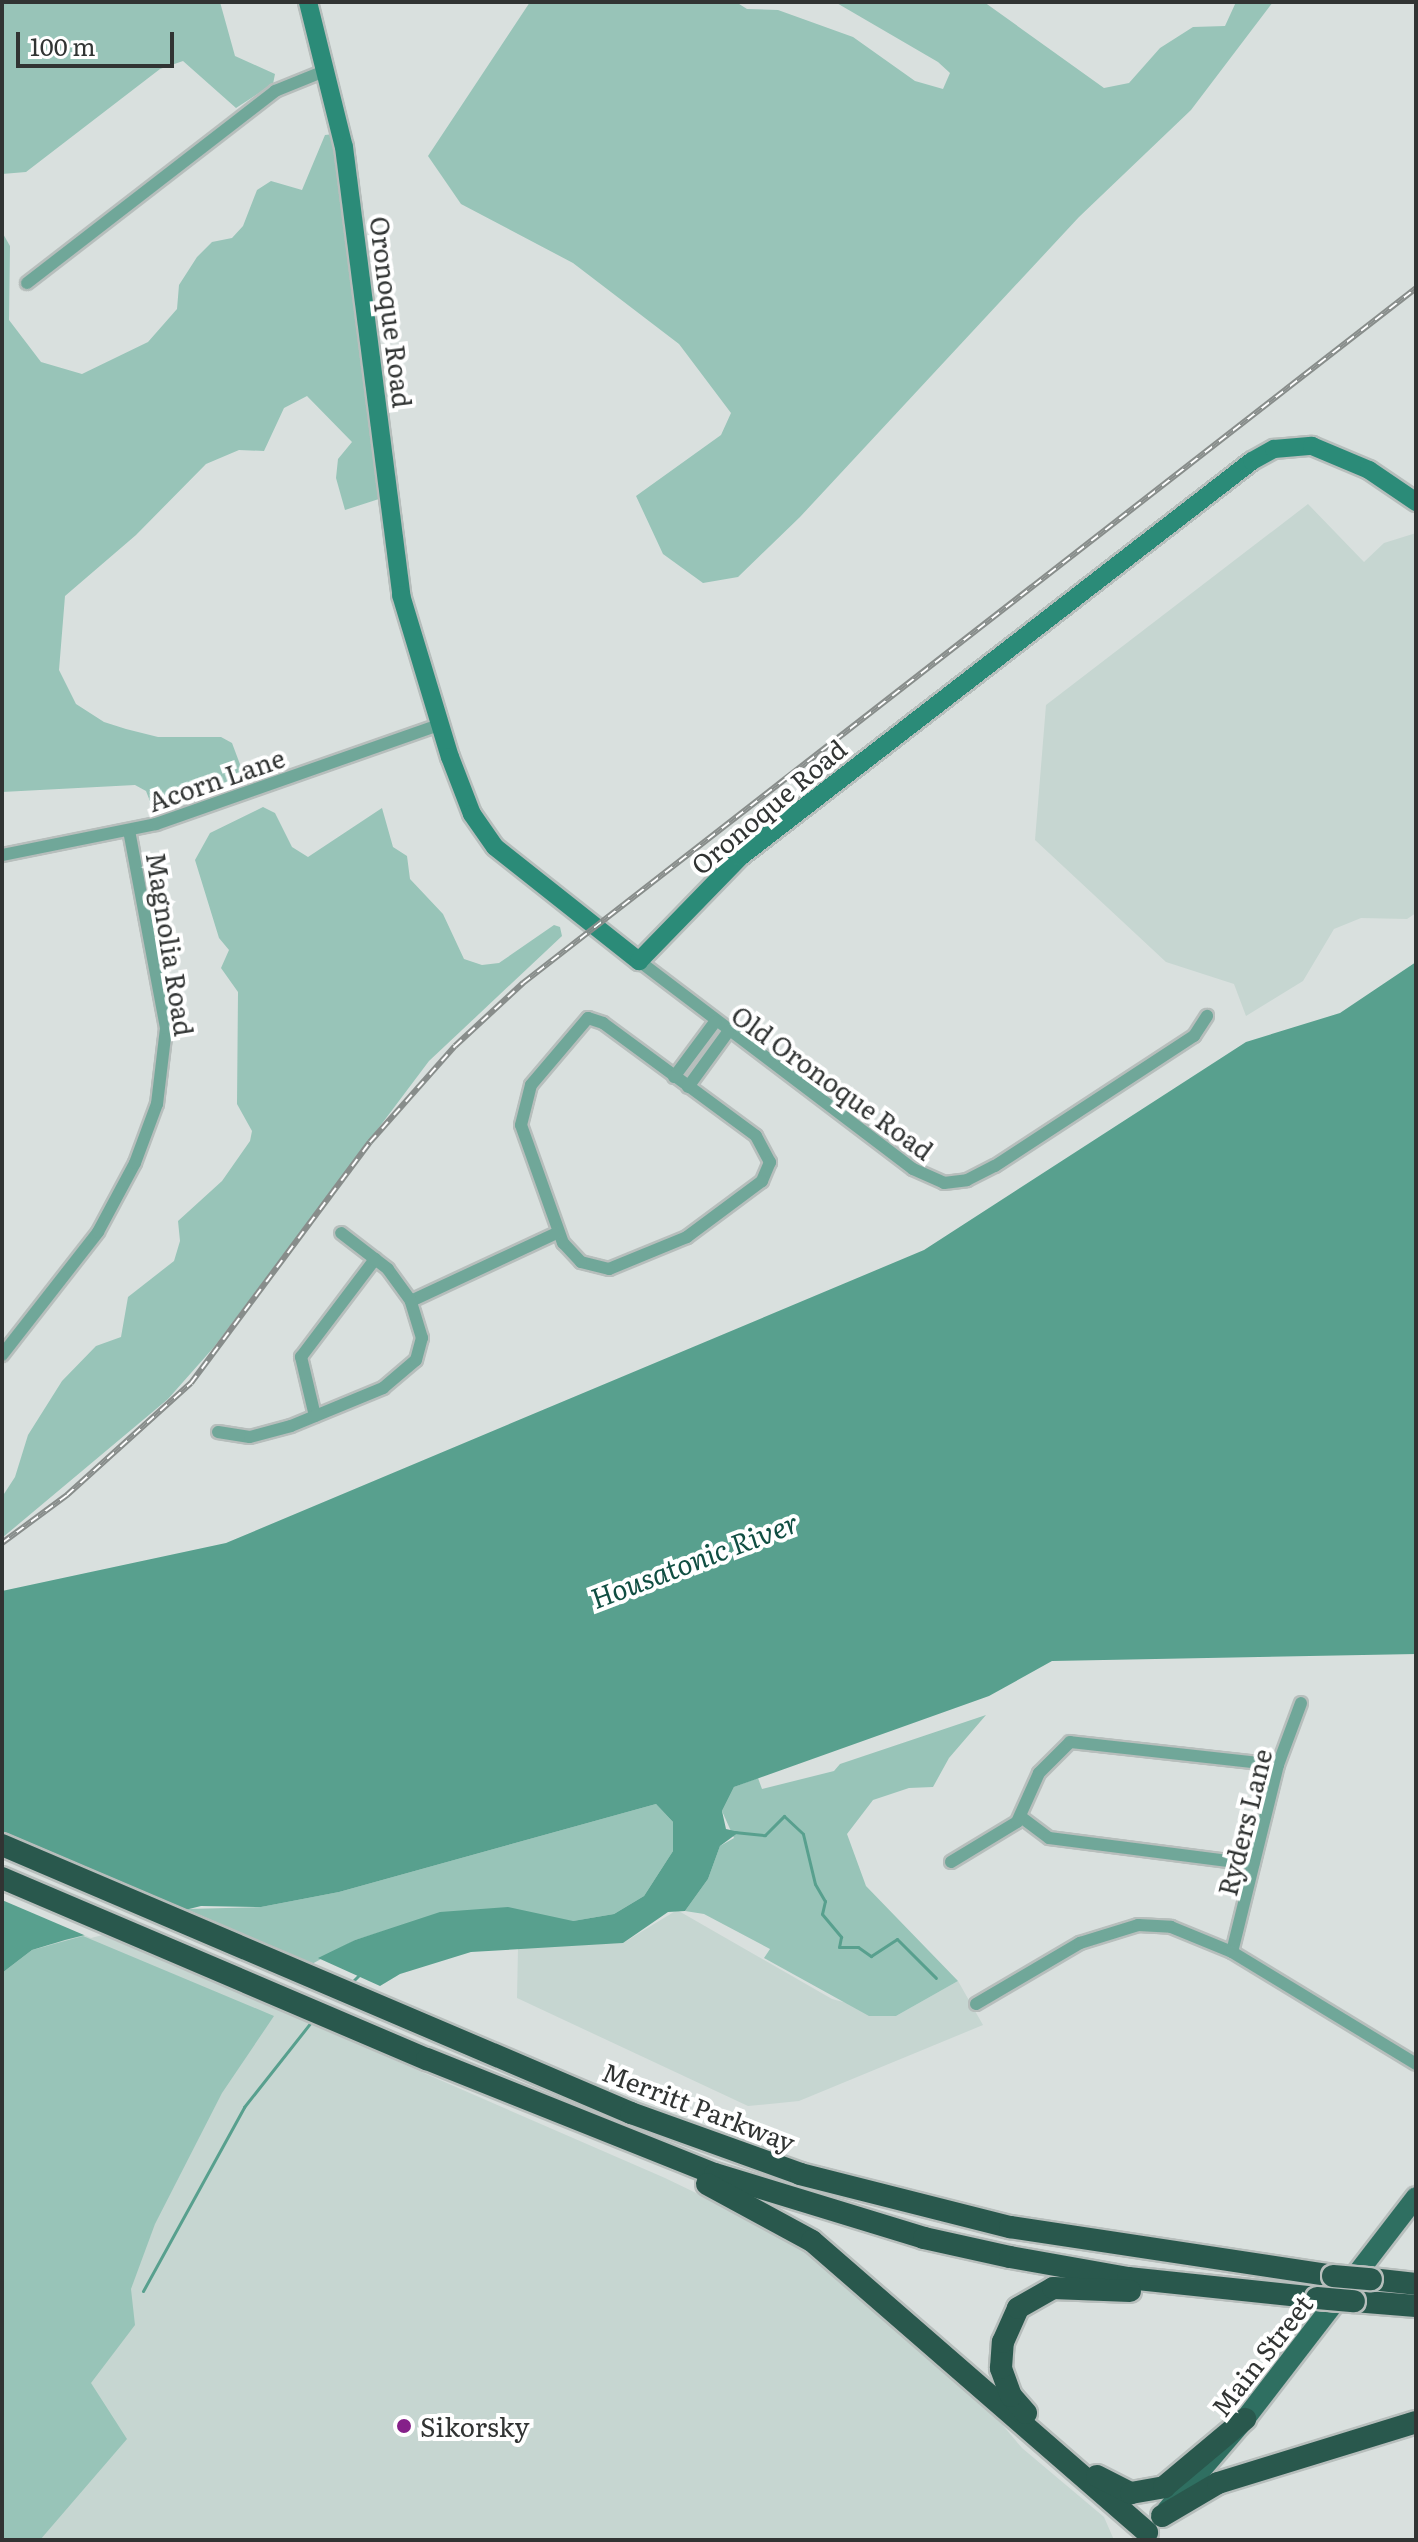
<!DOCTYPE html>
<html>
<head>
<meta charset="utf-8">
<style>
	body { margin:0 }
	#map { position:relative; width:1418px; height:2542px; overflow:hidden; background:#d9e0de; font-family:Literata,serif }
	div>[style] { position:absolute }
	[style*='--x'] { left:calc(var(--x)*1px); top:calc(var(--y)*1px); width:calc(var(--w)*1px); rotate:calc(var(--a)*1deg) }
	.built>* { inset:0; background:#c6d6d1 }
	.green>* { inset:0; background:#98c4b8 }
	.water>* { inset:0; background:#58a08e }
	.pier>* { inset:0; background:#d9e0de }
	.stream>* { height:3px; margin:-1.5px; padding:0 1.5px; transform-origin:1.5px; border-radius:1.5px; background:#58a08e }
	.roads { filter:drop-shadow(2px 0 #b7bebc) drop-shadow(-2px 0 #b7bebc) drop-shadow(0 2px #b7bebc) drop-shadow(0 -2px #b7bebc) }
	.street>* { height:12px; margin:-6px; padding:0 6px; transform-origin:6px; border-radius:6px; background:#70a799 }
	.secondary>* { height:18px; margin:-9px; padding:0 9px; transform-origin:9px; border-radius:9px; background:#2b8b78 }
	.primary>* { height:20px; margin:-10px; padding:0 10px; transform-origin:10px; border-radius:10px; background:#2f6f61 }
	.highway>* { height:22px; margin:-11px; padding:0 11px; transform-origin:11px; border-radius:11px; background:#29584d }
	.rail>* { height:6px; margin-top:-3px; transform-origin:0; background:repeating-linear-gradient(90deg,#fff 0 9px,#888d8b 0 18px); box-sizing:border-box; border-block:2px solid #888d8b }
	.bridges { filter:drop-shadow(2px 0 #b7bebc) drop-shadow(-2px 0 #b7bebc) drop-shadow(0 2px #b7bebc) drop-shadow(0 -2px #b7bebc) }
	.highway-bridge>* { height:22px; margin:-11px; padding:0 11px; transform-origin:11px; border-radius:11px; background:#29584d }
	.dots>* { width:22px; height:22px; translate:-50% -50%; box-sizing:border-box; border:4px solid #fff; border-radius:50% }
	span { translate:-50% -50%; white-space:nowrap; text-align:center; line-height:1.15; -webkit-text-stroke:8px #fff; paint-order:stroke }
	.street-label { font-size:26px; color:#313433 }
	.poi-label { font-size:26px; color:#313433 }
	.left { translate:0 -50%; text-align:left }
	.water-label { font-size:28px; color:#104e42; font-style:italic }
	.frame { position:absolute; inset:0; border:4px solid #313433; pointer-events:none }
	.scale { position:absolute; left:16px; top:32px; width:158px; height:36px; box-sizing:border-box; border:4px solid #313433; border-top:0; padding-left:10px; font-size:24px; line-height:28px; white-space:nowrap; color:#313433; -webkit-text-stroke:6px #fff; paint-order:stroke }
</style>
</head>
<body>
<div id="map">
	<div class="built">
		<i style="clip-path:polygon(1308px 504px,1364px 562px,1384px 543px,1416px 533px,1416px 913px,1407px 919px,1361px 918px,1334px 929px,1303px 981px,1246px 1016px,1234px 984px,1166px 962px,1035px 840px,1046px 705px)"></i>
		<i style="clip-path:polygon(677px 1910px,832px 1999px,896px 2016px,958px 1981px,983px 2025px,799px 2101px,748px 2106px,517px 1998px,518px 1948px,623px 1943px)"></i>
		<i style="clip-path:polygon(84px 1925px,665px 2178px,779px 2233px,831px 2269px,983px 2402px,1022px 2448px,1104px 2517px,1114px 2540px,2px 2540px,2px 1973px)"></i>
	</div>
	<div class="green">
		<i style="clip-path:polygon(2px 2px,220px 2px,235px 56px,275px 74px,273px 84px,236px 108px,183px 61px,160px 69px,26px 172px,2px 174px)"></i>
		<i style="clip-path:polygon(530px 2px,736px 2px,747px 9px,778px 10px,853px 37px,915px 81px,943px 89px,950px 73px,938px 62px,835px 2px,984px 2px,1104px 88px,1129px 83px,1160px 48px,1193px 27px,1225px 26px,1236px 2px,1273px 2px,1191px 110px,1079px 217px,800px 517px,738px 577px,703px 583px,663px 554px,636px 496px,721px 435px,731px 413px,679px 344px,573px 263px,461px 204px,428px 156px)"></i>
		<i style="clip-path:polygon(334px 134px,382px 498px,345px 510px,336px 478px,338px 459px,352px 442px,307px 396px,284px 408px,264px 451px,239px 450px,206px 464px,136px 535px,65px 596px,59px 670px,76px 704px,104px 722px,126px 729px,158px 737px,221px 737px,232px 743px,244px 775px,238px 783px,202px 785px,192px 797px,170px 798px,160px 810px,153px 809px,146px 791px,135px 785px,2px 792px,2px 232px,10px 246px,9px 320px,41px 362px,82px 374px,148px 342px,177px 309px,179px 285px,197px 257px,212px 242px,232px 238px,243px 226px,257px 190px,271px 181px,302px 190px,325px 135px)"></i>
		<i style="clip-path:polygon(263px 807px,275px 813px,292px 847px,308px 857px,382px 808px,393px 847px,407px 856px,410px 879px,443px 914px,464px 959px,482px 965px,499px 963px,554px 925px,560px 927px,562px 936px,429px 1061px,214px 1347px,168px 1399px,2px 1538px,2px 1497px,15px 1477px,28px 1435px,62px 1381px,96px 1346px,121px 1337px,128px 1297px,174px 1261px,180px 1241px,178px 1221px,222px 1181px,250px 1141px,252px 1131px,237px 1104px,238px 992px,221px 968px,229px 950px,219px 938px,195px 860px,210px 833px)"></i>
		<i style="clip-path:polygon(986px 1715px,949px 1758px,933px 1787px,909px 1788px,873px 1800px,847px 1834px,866px 1886px,958px 1981px,896px 2016px,869px 2016px,764px 1958px,770px 1949px,704px 1914px,685px 1911px,708px 1879px,720px 1846px,734px 1838px,722px 1811px,734px 1787px,758px 1778px,762px 1789px,834px 1771px,840px 1764px)"></i>
		<i style="clip-path:polygon(656px 1804px,673px 1822px,673px 1851px,644px 1896px,614px 1914px,573px 1921px,394px 1928px,355px 1940px,312px 1964px,186px 1909px,261px 1907px,339px 1892px)"></i>
		<i style="clip-path:polygon(83px 1936px,274px 2016px,222px 2093px,155px 2224px,131px 2289px,135px 2325px,91px 2383px,127px 2439px,40px 2540px,2px 2540px,2px 1973px,32px 1950px)"></i>
	</div>
	<div class="water">
		<i style="clip-path:polygon(1416px 962px,1416px 1654px,1052px 1661px,989px 1696px,734px 1787px,722px 1811px,726px 1829px,739px 1832px,720px 1846px,708px 1879px,685px 1911px,668px 1912px,623px 1943px,471px 1952px,400px 1974px,380px 1986px,318px 1958px,355px 1940px,440px 1912px,508px 1907px,573px 1921px,614px 1914px,644px 1896px,673px 1851px,673px 1822px,656px 1804px,339px 1892px,261px 1907px,201px 1906px,65px 1940px,32px 1950px,2px 1973px,2px 1591px,226px 1543px,924px 1250px,1246px 1042px,1340px 1013px)"></i>
	</div>
	<div class="pier">
		<i style="clip-path:polygon(2px 1831px,192px 1912px,91px 1938px,2px 1900px)"></i>
	</div>
	<div class="stream">
		<i style="--x:734;--y:1832;--w:31;--a:6"></i>
		<i style="--x:765;--y:1835;--w:27;--a:-45"></i>
		<i style="--x:784;--y:1816;--w:26;--a:43"></i>
		<i style="--x:803;--y:1834;--w:51;--a:76.5"></i>
		<i style="--x:815;--y:1884;--w:20;--a:60"></i>
		<i style="--x:825;--y:1901;--w:13;--a:103"></i>
		<i style="--x:822;--y:1914;--w:30;--a:50"></i>
		<i style="--x:841;--y:1937;--w:10;--a:101"></i>
		<i style="--x:839;--y:1947;--w:19;--a:0"></i>
		<i style="--x:858;--y:1947;--w:16;--a:35"></i>
		<i style="--x:871;--y:1956;--w:31;--a:-33"></i>
		<i style="--x:897;--y:1939;--w:55;--a:45"></i>
		<i style="--x:349;--y:1985;--w:17;--a:-45"></i>
		<i style="--x:143;--y:2291;--w:210;--a:-61.2"></i>
		<i style="--x:244;--y:2107;--w:110;--a:-51.7"></i>
	</div>
	<div class="roads">
		<div class="street">
			<i style="--x:27;--y:283;--w:314;--a:-37.7"></i>
			<i style="--x:275;--y:91;--w:56;--a:-22"></i>
			<i style="--x:2;--y:855;--w:157;--a:-11.4"></i>
			<i style="--x:156;--y:824;--w:300;--a:-19.3"></i>
			<i style="--x:639;--y:961;--w:344;--a:37.2"></i>
			<i style="--x:913;--y:1169;--w:34;--a:24"></i>
			<i style="--x:944;--y:1183;--w:23;--a:-7"></i>
			<i style="--x:967;--y:1180;--w:31;--a:-27"></i>
			<i style="--x:995;--y:1166;--w:238;--a:-33.2"></i>
			<i style="--x:1194;--y:1036;--w:24;--a:-57"></i>
			<i style="--x:588;--y:1018;--w:16;--a:18"></i>
			<i style="--x:603;--y:1023;--w:190;--a:36.4"></i>
			<i style="--x:756;--y:1136;--w:30;--a:62"></i>
			<i style="--x:770;--y:1162;--w:21;--a:113"></i>
			<i style="--x:762;--y:1181;--w:94;--a:143.3"></i>
			<i style="--x:687;--y:1237;--w:84;--a:157.7"></i>
			<i style="--x:609;--y:1269;--w:29;--a:-166"></i>
			<i style="--x:581;--y:1262;--w:26;--a:-133"></i>
			<i style="--x:563;--y:1243;--w:125;--a:-109.6"></i>
			<i style="--x:521;--y:1125;--w:41;--a:-76"></i>
			<i style="--x:531;--y:1085;--w:88;--a:-49.6"></i>
			<i style="--x:674;--y:1077;--w:69;--a:-53.3"></i>
			<i style="--x:688;--y:1087;--w:68;--a:-54"></i>
			<i style="--x:411;--y:1301;--w:161;--a:-25"></i>
			<i style="--x:2;--y:1355;--w:156;--a:-52"></i>
			<i style="--x:98;--y:1232;--w:78;--a:-61.8"></i>
			<i style="--x:135;--y:1163;--w:63;--a:-69.6"></i>
			<i style="--x:157;--y:1104;--w:77;--a:-83.2"></i>
			<i style="--x:166;--y:1028;--w:201;--a:-100.6"></i>
			<i style="--x:315;--y:1416;--w:61;--a:-103.3"></i>
			<i style="--x:301;--y:1357;--w:123;--a:-52.9"></i>
			<i style="--x:218;--y:1432;--w:32;--a:9"></i>
			<i style="--x:250;--y:1437;--w:42;--a:-15"></i>
			<i style="--x:291;--y:1426;--w:100;--a:-22.4"></i>
			<i style="--x:383;--y:1388;--w:43;--a:-40.3"></i>
			<i style="--x:416;--y:1360;--w:23;--a:-75"></i>
			<i style="--x:422;--y:1338;--w:39;--a:-107"></i>
			<i style="--x:411;--y:1301;--w:39;--a:-126"></i>
			<i style="--x:388;--y:1269;--w:59;--a:-142.5"></i>
			<i style="--x:1021;--y:1817;--w:35;--a:37"></i>
			<i style="--x:1049;--y:1838;--w:206;--a:7.3"></i>
			<i style="--x:951;--y:1862;--w:77;--a:-31.2"></i>
			<i style="--x:1017;--y:1822;--w:54;--a:-65.8"></i>
			<i style="--x:1039;--y:1773;--w:44;--a:-45"></i>
			<i style="--x:1070;--y:1742;--w:209;--a:6.3"></i>
			<i style="--x:1232;--y:1952;--w:193;--a:-76.2"></i>
			<i style="--x:1278;--y:1765;--w:66;--a:-69.6"></i>
			<i style="--x:976;--y:2004;--w:121;--a:-30.4"></i>
			<i style="--x:1080;--y:1943;--w:61;--a:-17.2"></i>
			<i style="--x:1138;--y:1925;--w:33;--a:3"></i>
			<i style="--x:1171;--y:1927;--w:66;--a:22.3"></i>
			<i style="--x:1232;--y:1952;--w:215;--a:31.3"></i>
		</div>
		<div class="secondary">
			<i style="--x:308;--y:2;--w:149;--a:76.1"></i>
			<i style="--x:344;--y:147;--w:452;--a:82.7"></i>
			<i style="--x:401;--y:595;--w:169;--a:73.2"></i>
			<i style="--x:450;--y:757;--w:61;--a:68.9"></i>
			<i style="--x:472;--y:814;--w:40;--a:55.1"></i>
			<i style="--x:495;--y:847;--w:184;--a:38.4"></i>
			<i style="--x:639;--y:961;--w:145;--a:-45.8"></i>
			<i style="--x:740;--y:857;--w:647;--a:-37.72"></i>
			<i style="--x:1252;--y:461;--w:25;--a:-29"></i>
			<i style="--x:1274;--y:449;--w:38;--a:-5"></i>
			<i style="--x:1312;--y:446;--w:62;--a:22.8"></i>
			<i style="--x:1369;--y:470;--w:57;--a:34.2"></i>
		</div>
		<div class="primary">
			<i style="--x:1167;--y:2510;--w:120;--a:-49.4"></i>
			<i style="--x:1245;--y:2419;--w:280;--a:-52.4"></i>
		</div>
		<div class="highway">
			<i style="--x:2;--y:1845;--w:684;--a:23.08"></i>
			<i style="--x:631;--y:2113;--w:180;--a:19.8"></i>
			<i style="--x:800;--y:2174;--w:217;--a:14.2"></i>
			<i style="--x:1010;--y:2227;--w:327;--a:8.6"></i>
			<i style="--x:2;--y:1878;--w:462;--a:23.1"></i>
			<i style="--x:427;--y:2059;--w:310;--a:21.8"></i>
			<i style="--x:715;--y:2174;--w:219;--a:17"></i>
			<i style="--x:924;--y:2238;--w:88;--a:12.5"></i>
			<i style="--x:1010;--y:2257;--w:120;--a:10.1"></i>
			<i style="--x:1128;--y:2278;--w:190;--a:6"></i>
			<i style="--x:707;--y:2184;--w:119;--a:28.5"></i>
			<i style="--x:812;--y:2241;--w:444;--a:41"></i>
			<i style="--x:1371;--y:2279;--w:45;--a:6.3"></i>
			<i style="--x:1354;--y:2301;--w:62;--a:4.6"></i>
			<i style="--x:1026;--y:2413;--w:23;--a:-131"></i>
			<i style="--x:1011;--y:2396;--w:30;--a:-110"></i>
			<i style="--x:1001;--y:2368;--w:26;--a:-86"></i>
			<i style="--x:1003;--y:2342;--w:37;--a:-66"></i>
			<i style="--x:1018;--y:2308;--w:40;--a:-29.7"></i>
			<i style="--x:1053;--y:2288;--w:77;--a:2.2"></i>
			<i style="--x:1097;--y:2476;--w:38;--a:27"></i>
			<i style="--x:1131;--y:2493;--w:34;--a:-10"></i>
			<i style="--x:1164;--y:2487;--w:106;--a:-40"></i>
			<i style="--x:1162;--y:2516;--w:65;--a:-30.5"></i>
			<i style="--x:1218;--y:2483;--w:207;--a:-17.1"></i>
		</div>
	</div>
	<div class="rail">
		<i style="--x:2;--y:1543;--w:81;--a:-36.4"></i>
		<i style="--x:67;--y:1495;--w:167;--a:-42.1"></i>
		<i style="--x:191;--y:1383;--w:300;--a:-53.4"></i>
		<i style="--x:370;--y:1142;--w:128;--a:-48.5"></i>
		<i style="--x:455;--y:1046;--w:93;--a:-42.8"></i>
		<i style="--x:523;--y:983;--w:1132;--a:-37.89"></i>
	</div>
	<div class="bridges">
		<div class="highway-bridge">
			<i style="--x:1333;--y:2276;--w:38;--a:5"></i>
			<i style="--x:1317;--y:2298;--w:37;--a:5"></i>
		</div>
	</div>
	<div class="dots">
		<i style="left:404px;top:2426px;background:#852089"></i>
	</div>
	<div class="street-label">
		<span style="left:392px;top:312px;rotate:83deg">Oronoque Road</span>
		<span style="left:216px;top:779px;rotate:-19deg">Acorn Lane</span>
		<span style="left:768px;top:806px;rotate:-40deg">Oronoque Road</span>
		<span style="left:171px;top:944px;rotate:81deg">Magnolia Road</span>
		<span style="left:833px;top:1082px;rotate:36deg">Old Oronoque Road</span>
		<span style="left:1244px;top:1822px;rotate:-76deg">Ryders Lane</span>
		<span style="left:699px;top:2106px;rotate:21deg">Merritt Parkway</span>
		<span style="left:1261px;top:2355px;rotate:-52deg">Main Street</span>
	</div>
	<div class="poi-label">
		<span class="left" style="left:420px;top:2426px">Sikorsky</span>
	</div>
	<div class="water-label">
		<span style="left:694px;top:1559px;rotate:-21deg">Housatonic River</span>
	</div>
	<div class="frame"></div>
	<div class="scale">100 m</div>
</div>
</body>
</html>
